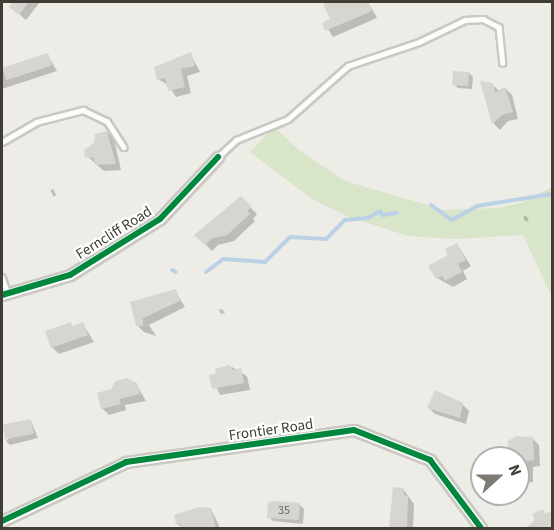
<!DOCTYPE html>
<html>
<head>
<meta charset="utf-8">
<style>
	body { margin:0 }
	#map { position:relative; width:554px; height:530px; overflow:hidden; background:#edece7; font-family:"Source Sans 3",sans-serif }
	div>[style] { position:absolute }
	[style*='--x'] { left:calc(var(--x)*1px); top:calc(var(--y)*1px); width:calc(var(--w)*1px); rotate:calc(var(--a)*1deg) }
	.green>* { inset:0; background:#d8e5c9 }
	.shadow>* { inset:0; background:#0003; transform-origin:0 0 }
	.stream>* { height:4px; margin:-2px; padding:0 2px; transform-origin:2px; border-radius:2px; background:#bbd1e6 }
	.building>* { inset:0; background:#d6d5d0; transform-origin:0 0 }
	.roads { filter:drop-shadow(2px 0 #c9c8c3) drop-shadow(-2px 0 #c9c8c3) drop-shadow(0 2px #c9c8c3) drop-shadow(0 -2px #c9c8c3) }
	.service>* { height:4.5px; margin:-2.25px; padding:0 2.25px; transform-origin:2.25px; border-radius:2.25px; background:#fcfcfb }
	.minor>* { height:9px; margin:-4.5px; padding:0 4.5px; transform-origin:4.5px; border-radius:4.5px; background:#fcfcfb }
	.cycleway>* { height:6px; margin:-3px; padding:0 3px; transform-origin:3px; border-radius:3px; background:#00873e }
	span { translate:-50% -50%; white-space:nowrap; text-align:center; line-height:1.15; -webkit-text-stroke:4.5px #fff; paint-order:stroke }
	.number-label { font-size:12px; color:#67645c }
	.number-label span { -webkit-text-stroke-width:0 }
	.street-label { font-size:15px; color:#413d35 }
	.frame { position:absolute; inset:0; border:3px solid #413d35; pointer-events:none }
	.north { position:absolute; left:470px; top:446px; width:60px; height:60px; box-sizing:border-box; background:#fff; border:2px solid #b3b1ae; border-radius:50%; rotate:69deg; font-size:16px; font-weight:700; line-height:24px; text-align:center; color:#413d35 }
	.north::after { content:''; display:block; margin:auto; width:21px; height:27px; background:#7d7a73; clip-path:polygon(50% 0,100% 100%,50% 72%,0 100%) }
</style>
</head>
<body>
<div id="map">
	<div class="green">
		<i style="clip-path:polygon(274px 127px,300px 151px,345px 181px,445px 210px,496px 208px,521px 203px,552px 187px,552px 297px,523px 235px,455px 239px,408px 236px,349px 217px,312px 199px,250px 152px)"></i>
	</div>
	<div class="shadow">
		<i style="clip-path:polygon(15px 2px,40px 2px,26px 20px,11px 7px)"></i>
		<i style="clip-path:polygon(340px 2px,352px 5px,368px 2px,377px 18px,333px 37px,324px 23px,332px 20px,325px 5px)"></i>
		<i style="clip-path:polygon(190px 53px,200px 72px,187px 76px,191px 93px,176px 97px,168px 85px,158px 79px,155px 68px)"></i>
		<i style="clip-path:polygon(47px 54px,57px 71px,2px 89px,2px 70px)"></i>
		<i style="clip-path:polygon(469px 73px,473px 77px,472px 89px,458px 88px,454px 84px)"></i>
		<i style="clip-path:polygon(482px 83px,492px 84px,499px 91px,505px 88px,512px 95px,518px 119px,508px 121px,500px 130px,494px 124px)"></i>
		<i style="clip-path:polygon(107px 132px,114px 139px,121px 170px,104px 171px,87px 156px)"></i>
		<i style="left:53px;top:189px;width:7px;height:3px;rotate:63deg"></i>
		<i style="clip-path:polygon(241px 198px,257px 214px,253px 219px,255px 221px,234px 241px,218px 245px,212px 251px,197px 235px)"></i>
		<i style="clip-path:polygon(524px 215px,527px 217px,529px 222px,524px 220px)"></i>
		<i style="clip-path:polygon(457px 244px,471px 266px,463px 271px,467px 279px,453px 287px,437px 278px)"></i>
		<i style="clip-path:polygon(175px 291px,185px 307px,149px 325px,156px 336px,144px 332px,137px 325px,132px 303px)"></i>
		<i style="clip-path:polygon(222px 309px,225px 313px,221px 314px,219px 310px)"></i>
		<i style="clip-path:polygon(83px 324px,94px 342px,59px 354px,52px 347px)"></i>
		<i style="clip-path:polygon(232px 367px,247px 376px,250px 390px,220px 395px,211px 376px)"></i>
		<i style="clip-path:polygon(136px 384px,146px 401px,125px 405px,126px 410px,109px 415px,102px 408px)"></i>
		<i style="clip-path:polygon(462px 404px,469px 411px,466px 424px,435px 414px,428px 407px)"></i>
		<i style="clip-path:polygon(31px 421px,38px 438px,10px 445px,6px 441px)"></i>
		<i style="clip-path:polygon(532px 438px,539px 445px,540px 466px,533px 467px,533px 482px,521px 483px,518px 458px,510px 458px,511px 439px)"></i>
		<i style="clip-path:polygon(403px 489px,414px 504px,413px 528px,392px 528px)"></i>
		<i style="clip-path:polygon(300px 505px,304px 509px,303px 524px,273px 521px,269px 517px)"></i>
		<i style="clip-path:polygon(211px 509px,220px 528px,182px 528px,177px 523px)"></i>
		<i style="clip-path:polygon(542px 511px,547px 515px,552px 512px,552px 528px,528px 528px)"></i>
	</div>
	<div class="stream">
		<i style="--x:431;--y:205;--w:26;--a:36"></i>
		<i style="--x:452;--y:220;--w:29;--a:-29"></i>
		<i style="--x:477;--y:206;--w:76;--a:-9.1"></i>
		<i style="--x:172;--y:270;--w:4;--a:27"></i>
		<i style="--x:206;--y:272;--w:21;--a:-37"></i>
		<i style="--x:223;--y:259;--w:42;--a:4.1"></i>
		<i style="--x:265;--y:262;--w:35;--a:-45"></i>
		<i style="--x:290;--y:237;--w:36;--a:3"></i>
		<i style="--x:326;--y:239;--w:27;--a:-45"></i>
		<i style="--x:345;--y:220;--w:23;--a:-5"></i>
		<i style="--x:368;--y:218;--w:14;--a:-30"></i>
		<i style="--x:380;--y:211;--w:5;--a:53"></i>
		<i style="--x:383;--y:215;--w:14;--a:-8"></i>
	</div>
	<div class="building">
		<i style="clip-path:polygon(13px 2px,29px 2px,19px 15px,9px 7px)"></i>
		<i style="clip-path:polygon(330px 2px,368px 2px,372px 11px,325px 31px,322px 23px,330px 19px,323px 4px)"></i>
		<i style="clip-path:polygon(191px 52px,195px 66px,181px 69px,185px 87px,168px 91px,165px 78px,157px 80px,154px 67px)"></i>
		<i style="left:48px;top:53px;width:13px;height:48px;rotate:72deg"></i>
		<i style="left:453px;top:71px;width:16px;height:14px;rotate:4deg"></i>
		<i style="clip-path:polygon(480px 81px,493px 83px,495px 92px,505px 87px,513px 112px,502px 115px,492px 124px)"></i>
		<i style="clip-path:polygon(107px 131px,116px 164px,96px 165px,94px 158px,85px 157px,84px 150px,94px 143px,95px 134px)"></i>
		<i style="clip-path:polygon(241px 196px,252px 207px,247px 211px,250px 214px,227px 235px,211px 239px,205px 245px,194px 235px)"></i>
		<i style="clip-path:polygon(457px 243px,466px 260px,458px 264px,462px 272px,445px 281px,442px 276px,436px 279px,428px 266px,448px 255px,445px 249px)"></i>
		<i style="clip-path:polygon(176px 289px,180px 301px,143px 318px,143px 326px,136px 326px,130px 302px)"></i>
		<i style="clip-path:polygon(71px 322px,72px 326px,83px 322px,88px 335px,51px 348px,45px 331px)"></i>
		<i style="clip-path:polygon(229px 365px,233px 370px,241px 368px,244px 383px,212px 389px,209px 375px,216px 374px,215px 369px)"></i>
		<i style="clip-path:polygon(127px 378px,137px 383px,140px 394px,119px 399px,121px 404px,101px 409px,97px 393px,111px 389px,116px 381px)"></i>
		<i style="clip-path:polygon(435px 390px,463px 403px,460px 418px,427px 408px)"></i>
		<i style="left:31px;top:419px;width:15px;height:29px;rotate:79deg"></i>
		<i style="clip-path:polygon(516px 436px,533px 437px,534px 460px,527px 461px,528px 476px,518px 477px,518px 458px,508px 458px,508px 441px)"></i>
		<i style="clip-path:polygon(393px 487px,403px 488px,404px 495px,408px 496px,407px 528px,389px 527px)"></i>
		<i style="clip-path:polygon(275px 501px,300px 503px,299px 520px,267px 518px,268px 502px)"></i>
		<i style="clip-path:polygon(200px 507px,211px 508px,216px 528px,181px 528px,180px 523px,176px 524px,174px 515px)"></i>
		<i style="clip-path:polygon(543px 509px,545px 514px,552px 511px,552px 528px,525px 528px,535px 520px,532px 514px)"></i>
	</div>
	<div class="roads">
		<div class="service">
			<i style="--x:2;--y:142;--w:39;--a:-30"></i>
			<i style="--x:36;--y:122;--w:49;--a:-14.3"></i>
			<i style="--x:83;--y:110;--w:26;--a:25"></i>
			<i style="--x:107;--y:121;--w:31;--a:57"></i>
			<i style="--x:218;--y:157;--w:25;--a:-43"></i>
			<i style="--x:236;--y:140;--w:56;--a:-22"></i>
			<i style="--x:288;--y:119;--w:80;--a:-41.5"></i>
			<i style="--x:348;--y:66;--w:75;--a:-18.7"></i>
			<i style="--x:419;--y:42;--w:51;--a:-25.6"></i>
			<i style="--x:465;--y:20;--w:18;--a:-3"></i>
			<i style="--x:483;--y:19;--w:18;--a:27"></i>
			<i style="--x:499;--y:27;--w:36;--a:84"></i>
			<i style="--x:2;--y:277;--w:18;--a:71"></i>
		</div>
		<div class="minor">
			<i style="--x:2;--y:295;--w:71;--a:-16.4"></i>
			<i style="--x:70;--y:275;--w:106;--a:-31.9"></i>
			<i style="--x:160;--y:219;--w:85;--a:-46.9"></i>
			<i style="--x:2;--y:521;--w:137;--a:-25.4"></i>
			<i style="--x:126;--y:462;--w:230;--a:-8"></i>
			<i style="--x:354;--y:430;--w:82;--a:21.5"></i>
			<i style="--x:430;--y:460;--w:85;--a:53.1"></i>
		</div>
	</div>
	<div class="cycleway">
		<i style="--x:2;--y:295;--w:71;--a:-16.4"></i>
		<i style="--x:70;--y:275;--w:106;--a:-31.9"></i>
		<i style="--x:160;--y:219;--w:85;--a:-46.9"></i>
		<i style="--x:2;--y:521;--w:137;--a:-25.4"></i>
		<i style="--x:126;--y:462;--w:230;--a:-8"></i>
		<i style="--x:354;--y:430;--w:82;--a:21.5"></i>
		<i style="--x:430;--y:460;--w:85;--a:53.1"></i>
	</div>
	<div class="number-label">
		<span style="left:284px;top:511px">35</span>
	</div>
	<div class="street-label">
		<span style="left:114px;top:233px;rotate:-32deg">Ferncliff Road</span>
		<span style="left:271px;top:430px;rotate:-8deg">Frontier Road</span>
	</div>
	<div class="frame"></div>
	<div class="north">N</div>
</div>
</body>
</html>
